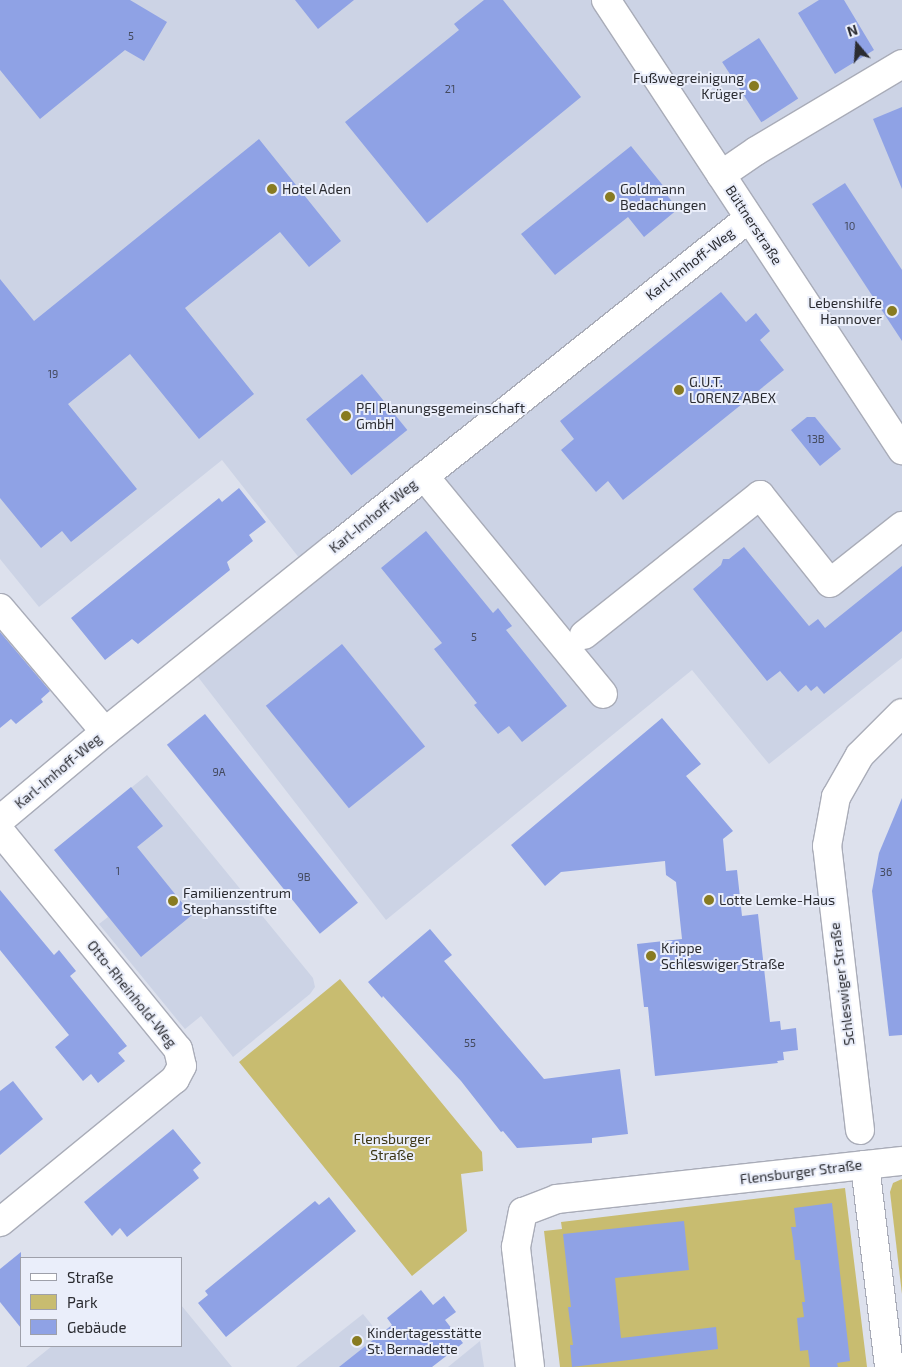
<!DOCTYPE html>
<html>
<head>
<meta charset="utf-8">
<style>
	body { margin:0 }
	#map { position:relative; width:902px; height:1367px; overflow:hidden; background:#dde1ed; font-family:"Exo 2",sans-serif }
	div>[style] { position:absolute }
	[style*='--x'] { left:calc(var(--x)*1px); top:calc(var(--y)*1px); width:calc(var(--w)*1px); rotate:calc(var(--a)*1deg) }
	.built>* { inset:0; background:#ccd3e5 }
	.green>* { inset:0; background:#c8bc70 }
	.building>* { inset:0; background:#8fa2e5; transform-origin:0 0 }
	.roads { filter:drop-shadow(1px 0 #a9acb8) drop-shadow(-1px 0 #a9acb8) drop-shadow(0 1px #a9acb8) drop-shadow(0 -1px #a9acb8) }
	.minor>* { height:28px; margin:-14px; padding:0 14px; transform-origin:14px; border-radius:14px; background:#fff }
	.dots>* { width:14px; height:14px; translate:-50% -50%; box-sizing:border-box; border:2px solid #eaeefa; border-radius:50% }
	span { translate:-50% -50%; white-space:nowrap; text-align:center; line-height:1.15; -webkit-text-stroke:4px #eaeefa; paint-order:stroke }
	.number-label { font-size:11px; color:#444a5e }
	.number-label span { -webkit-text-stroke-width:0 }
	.poi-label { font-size:14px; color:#2b2c31 }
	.right { translate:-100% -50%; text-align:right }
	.left { translate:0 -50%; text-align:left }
	.street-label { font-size:14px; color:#2b2c31 }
	.park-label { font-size:14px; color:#3c3614 }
	.legend { position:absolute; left:20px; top:1257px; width:162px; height:90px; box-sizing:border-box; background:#eaeefa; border:1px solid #9ea0aa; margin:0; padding:6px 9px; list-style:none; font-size:15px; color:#2b2c31 }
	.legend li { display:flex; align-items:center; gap:10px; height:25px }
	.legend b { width:25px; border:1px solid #9ea0aa }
	.north { position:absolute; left:832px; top:20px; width:50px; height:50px; -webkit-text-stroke:4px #eaeefa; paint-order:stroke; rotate:342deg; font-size:14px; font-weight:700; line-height:20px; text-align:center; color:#2b2c31 }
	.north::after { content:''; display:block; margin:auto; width:18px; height:22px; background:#2b2c31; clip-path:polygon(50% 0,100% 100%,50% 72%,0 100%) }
</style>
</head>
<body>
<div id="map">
	<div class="built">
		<i style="clip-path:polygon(0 0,902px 0,902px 658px,769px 764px,692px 670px,386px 920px,181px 655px,300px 559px,222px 460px,39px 607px,0 559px)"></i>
		<i style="clip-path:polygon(147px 775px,313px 978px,315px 987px,310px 994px,233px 1057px,201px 1016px,185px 1029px,179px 1022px,99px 924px,108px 917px,54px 850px)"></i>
		<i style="clip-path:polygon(181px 1305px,232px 1367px,26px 1367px,52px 1346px,181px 1346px)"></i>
		<i style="clip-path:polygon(363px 1314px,406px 1367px,296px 1367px)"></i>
		<i style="clip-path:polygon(480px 1341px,484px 1367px,448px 1367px)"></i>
	</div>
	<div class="green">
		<i style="clip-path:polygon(340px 979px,482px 1152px,483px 1171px,461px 1174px,467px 1231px,412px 1276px,239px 1062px)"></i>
		<i style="clip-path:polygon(902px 1179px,902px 1294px,890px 1192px,893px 1183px)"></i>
		<i style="clip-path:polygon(845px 1188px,867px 1367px,560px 1367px,544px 1231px,562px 1229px,561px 1222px)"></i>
	</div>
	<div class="building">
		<i style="clip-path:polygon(0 0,130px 0,167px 22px,144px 61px,125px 50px,40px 119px,0 70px)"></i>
		<i style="clip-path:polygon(295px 0,354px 0,318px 29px)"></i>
		<i style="clip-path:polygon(484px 0,503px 0,581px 97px,427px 223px,345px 122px,459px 30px,454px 24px)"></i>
		<i style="clip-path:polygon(819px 0,844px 0,874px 50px,835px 74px,798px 13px)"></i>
		<i style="left:759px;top:38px;width:72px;height:44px;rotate:57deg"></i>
		<i style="clip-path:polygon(902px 107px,902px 189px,873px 119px)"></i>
		<i style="clip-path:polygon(259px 139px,341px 241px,309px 267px,280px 232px,185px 308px,254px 394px,199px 439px,130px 354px,68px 404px,137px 489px,71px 542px,62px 531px,41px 548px,0 498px,0 279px,34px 321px)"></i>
		<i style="clip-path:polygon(631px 146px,665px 188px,662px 189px,678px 209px,644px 237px,628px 217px,555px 275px,521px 234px)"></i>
		<i style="clip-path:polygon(845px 183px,902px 270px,902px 341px,812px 204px)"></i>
		<i style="clip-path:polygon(721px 292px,746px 322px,756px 313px,770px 331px,760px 340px,784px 370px,623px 500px,608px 481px,596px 492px,561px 450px,574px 439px,560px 421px)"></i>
		<i style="left:362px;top:374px;width:72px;height:72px;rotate:51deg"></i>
		<i style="clip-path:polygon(807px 417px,815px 417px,841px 449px,820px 466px,791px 430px)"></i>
		<i style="clip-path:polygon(239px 488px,266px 522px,249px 535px,253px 541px,227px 562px,230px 570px,138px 644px,132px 639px,105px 660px,71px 618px,219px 498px,222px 502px)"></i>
		<i style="clip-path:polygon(426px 531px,493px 613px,498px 608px,512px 626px,506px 630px,567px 706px,522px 742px,509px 726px,498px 734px,474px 705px,477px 703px,434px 649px,442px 643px,381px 568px)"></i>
		<i style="clip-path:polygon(744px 547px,809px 626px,818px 619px,825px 628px,902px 566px,902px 631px,824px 694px,817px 686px,811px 691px,806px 685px,798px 692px,780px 671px,767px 681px,693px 589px,721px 565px,723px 559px,729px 559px)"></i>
		<i style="clip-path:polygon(0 632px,50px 691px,41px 699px,43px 702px,16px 724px,11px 719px,0 728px)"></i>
		<i style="left:342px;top:644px;width:132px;height:98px;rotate:51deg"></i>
		<i style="left:205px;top:714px;width:243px;height:49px;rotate:51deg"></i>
		<i style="clip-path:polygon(662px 718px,701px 764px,686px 776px,733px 831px,723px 839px,726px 871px,737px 870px,742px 916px,758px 914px,770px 1022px,780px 1021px,781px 1030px,796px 1028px,798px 1050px,783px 1052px,784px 1060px,777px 1061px,778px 1063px,655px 1076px,648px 1007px,644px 1007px,637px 944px,682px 939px,676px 882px,666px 875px,665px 861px,561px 872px,545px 886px,511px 845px)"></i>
		<i style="clip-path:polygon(131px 787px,163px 826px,137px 847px,192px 915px,141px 957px,54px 850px)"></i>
		<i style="clip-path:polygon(902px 798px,902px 1035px,889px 1036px,872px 891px,879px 853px)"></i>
		<i style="clip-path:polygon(0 890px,54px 955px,59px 950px,76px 971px,70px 976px,127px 1046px,118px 1053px,125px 1061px,98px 1083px,91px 1074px,83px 1081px,55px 1047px,69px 1035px,0 950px)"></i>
		<i style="clip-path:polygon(430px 929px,452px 955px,444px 961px,544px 1079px,620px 1069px,628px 1134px,592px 1138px,592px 1143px,517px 1148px,503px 1131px,501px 1132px,461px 1081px,383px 996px,382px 998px,368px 982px)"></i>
		<i style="clip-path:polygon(13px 1081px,43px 1119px,0 1155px,0 1091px)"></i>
		<i style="clip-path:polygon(173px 1129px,201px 1163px,193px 1170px,199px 1178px,127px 1237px,120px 1228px,112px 1236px,84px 1202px)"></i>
		<i style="clip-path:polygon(329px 1197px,356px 1231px,226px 1337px,198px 1303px,208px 1295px,205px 1291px,315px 1201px,319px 1205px)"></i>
		<i style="clip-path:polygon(832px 1203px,850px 1361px,837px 1363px,838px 1367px,810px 1367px,808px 1350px,800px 1351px,797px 1318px,804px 1317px,802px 1302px,805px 1302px,800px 1260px,795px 1260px,793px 1240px,791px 1227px,796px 1227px,794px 1208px)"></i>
		<i style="clip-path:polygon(684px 1221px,689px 1270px,615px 1278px,621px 1338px,716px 1327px,718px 1349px,572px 1367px,570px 1345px,573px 1345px,568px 1307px,571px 1307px,563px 1234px)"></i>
		<i style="clip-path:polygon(21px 1252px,21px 1328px,0 1302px,0 1269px)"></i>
		<i style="clip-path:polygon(421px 1290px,433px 1305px,444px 1296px,456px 1312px,445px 1320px,463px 1343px,432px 1367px,339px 1367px,392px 1325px,387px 1318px)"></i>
	</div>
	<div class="roads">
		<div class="minor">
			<i style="--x:606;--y:0;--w:539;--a:56.66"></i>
			<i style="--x:721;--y:175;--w:42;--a:-34.4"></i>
			<i style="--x:756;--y:151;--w:170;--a:-30.8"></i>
			<i style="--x:424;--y:476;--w:282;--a:50.6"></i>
			<i style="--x:0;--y:608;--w:162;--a:49.7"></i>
			<i style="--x:584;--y:635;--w:225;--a:-38.5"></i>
			<i style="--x:760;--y:495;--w:112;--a:51.5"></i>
			<i style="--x:830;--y:583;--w:92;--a:-38.4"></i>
			<i style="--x:0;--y:820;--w:137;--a:-40"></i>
			<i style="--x:105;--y:732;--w:294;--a:-38.8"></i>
			<i style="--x:334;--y:548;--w:530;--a:-38.49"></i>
			<i style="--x:0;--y:831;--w:281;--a:50.8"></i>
			<i style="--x:178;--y:1049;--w:17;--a:77"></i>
			<i style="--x:182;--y:1066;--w:15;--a:118"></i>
			<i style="--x:175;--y:1079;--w:226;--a:140.7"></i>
			<i style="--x:860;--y:1130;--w:286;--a:-96.6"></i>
			<i style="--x:827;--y:846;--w:50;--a:-79.6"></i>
			<i style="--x:836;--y:797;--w:48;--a:-60.3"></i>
			<i style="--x:860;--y:755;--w:59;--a:-45"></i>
			<i style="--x:865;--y:1165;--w:203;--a:83.2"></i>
			<i style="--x:530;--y:1367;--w:121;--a:-96.7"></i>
			<i style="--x:516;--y:1247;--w:36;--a:-79"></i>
			<i style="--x:523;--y:1212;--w:36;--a:-21"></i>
			<i style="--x:557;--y:1199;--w:347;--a:-6.3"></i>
		</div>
	</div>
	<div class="dots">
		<i style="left:754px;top:86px;background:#887b21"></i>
		<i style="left:272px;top:189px;background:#887b21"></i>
		<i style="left:610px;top:197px;background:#887b21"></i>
		<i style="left:892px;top:311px;background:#887b21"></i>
		<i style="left:679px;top:390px;background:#887b21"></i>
		<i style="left:346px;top:416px;background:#887b21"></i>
		<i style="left:709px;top:900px;background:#887b21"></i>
		<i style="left:173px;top:901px;background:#887b21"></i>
		<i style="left:651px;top:956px;background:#887b21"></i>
		<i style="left:357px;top:1341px;background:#887b21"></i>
	</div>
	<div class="number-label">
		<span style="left:131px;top:36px">5</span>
		<span style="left:450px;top:89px">21</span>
		<span style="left:850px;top:226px">10</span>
		<span style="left:53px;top:374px">19</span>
		<span style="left:816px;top:439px">13B</span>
		<span style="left:474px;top:637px">5</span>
		<span style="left:219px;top:772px">9A</span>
		<span style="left:118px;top:871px">1</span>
		<span style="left:886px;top:872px">36</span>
		<span style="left:304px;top:877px">9B</span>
		<span style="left:470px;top:1043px">55</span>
	</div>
	<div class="poi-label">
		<span class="right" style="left:744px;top:86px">Fußwegreinigung<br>Krüger</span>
		<span class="left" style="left:282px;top:189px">Hotel Aden</span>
		<span class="left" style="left:620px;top:197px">Goldmann<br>Bedachungen</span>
		<span class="right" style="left:882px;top:311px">Lebenshilfe<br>Hannover</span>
		<span class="left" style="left:689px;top:390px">G.U.T.<br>LORENZ ABEX</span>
		<span class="left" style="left:356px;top:416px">PFI Planungsgemeinschaft<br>GmbH</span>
		<span class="left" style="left:183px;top:901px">Familienzentrum<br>Stephansstifte</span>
		<span class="left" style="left:719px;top:900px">Lotte Lemke-Haus</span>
		<span class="left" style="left:661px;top:956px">Krippe<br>Schleswiger Straße</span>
		<span class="left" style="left:367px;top:1341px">Kindertagesstätte<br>St. Bernadette</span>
	</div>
	<div class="street-label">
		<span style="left:754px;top:225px;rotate:57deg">Büttnerstraße</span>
		<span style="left:690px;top:264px;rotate:-38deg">Karl-Imhoff-Weg</span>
		<span style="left:373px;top:516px;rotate:-39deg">Karl-Imhoff-Weg</span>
		<span style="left:58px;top:771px;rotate:-40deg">Karl-Imhoff-Weg</span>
		<span style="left:842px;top:984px;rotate:-97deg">Schleswiger Straße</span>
		<span style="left:132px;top:994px;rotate:51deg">Otto-Rheinhold-Weg</span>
		<span style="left:801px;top:1172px;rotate:-7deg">Flensburger Straße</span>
	</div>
	<div class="park-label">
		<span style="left:392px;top:1147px">Flensburger<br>Straße</span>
	</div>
	<ul class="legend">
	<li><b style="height:6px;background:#fff"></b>Straße</li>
	<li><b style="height:14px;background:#c8bc70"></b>Park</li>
	<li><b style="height:14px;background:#8fa2e5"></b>Gebäude</li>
	</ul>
	<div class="north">N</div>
</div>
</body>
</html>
